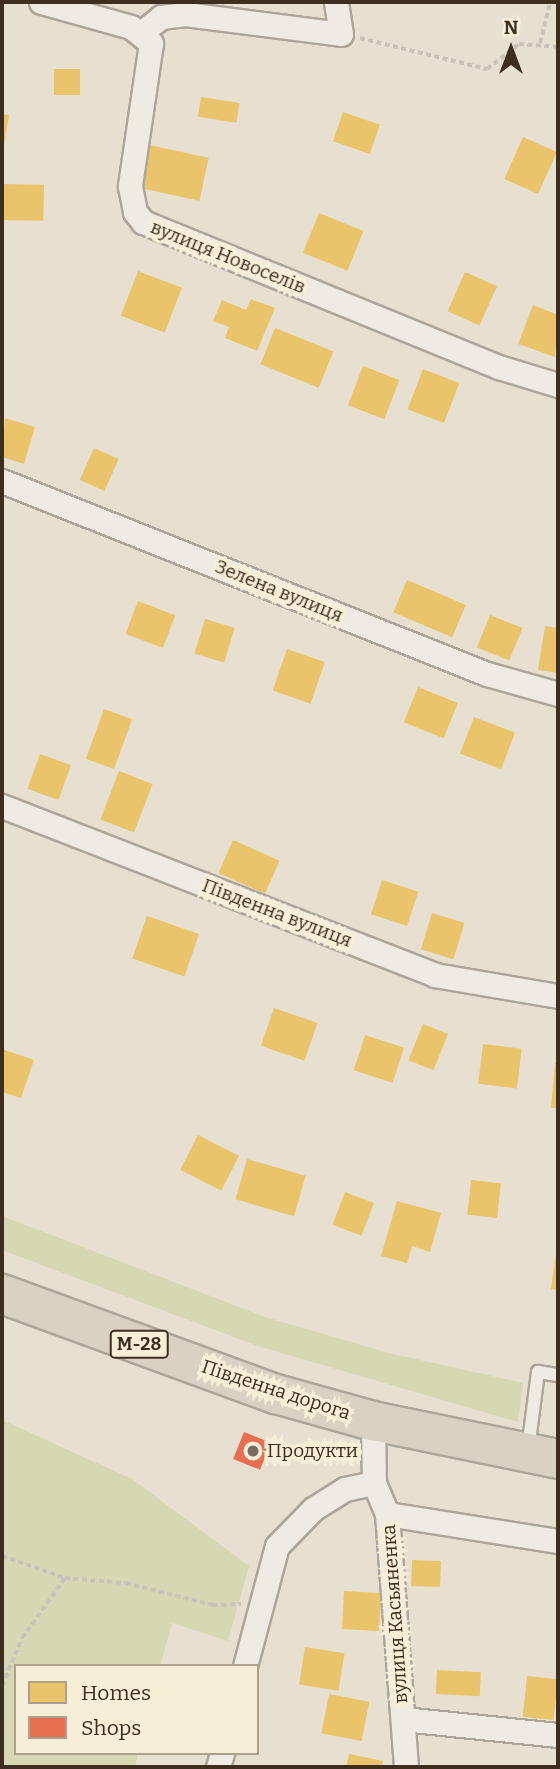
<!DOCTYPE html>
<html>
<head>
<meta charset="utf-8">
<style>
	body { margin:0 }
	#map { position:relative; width:560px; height:1769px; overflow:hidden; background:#e7e0d1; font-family:Bitter,serif }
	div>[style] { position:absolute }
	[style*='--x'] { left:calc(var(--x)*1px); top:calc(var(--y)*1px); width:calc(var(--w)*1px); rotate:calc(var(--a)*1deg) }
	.green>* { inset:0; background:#d6d7b3 }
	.homes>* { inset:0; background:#e9c46a; transform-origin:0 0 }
	.shops>* { inset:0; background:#e76f51; transform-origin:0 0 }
	.path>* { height:3.5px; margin-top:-1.75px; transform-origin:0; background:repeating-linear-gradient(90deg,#c8c2b9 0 5px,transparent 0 8.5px) }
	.roads { filter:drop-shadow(2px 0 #ada599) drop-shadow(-2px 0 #ada599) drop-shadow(0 2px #ada599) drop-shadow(0 -2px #ada599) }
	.lane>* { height:12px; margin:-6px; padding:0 6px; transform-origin:6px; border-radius:6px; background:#efebe3 }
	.street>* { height:23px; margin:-11.5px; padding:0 11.5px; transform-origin:11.5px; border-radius:11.5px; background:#efebe3 }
	.highway>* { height:38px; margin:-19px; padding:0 19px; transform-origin:19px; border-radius:19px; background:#dad1c2 }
	.dots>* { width:19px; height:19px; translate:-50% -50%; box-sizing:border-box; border:4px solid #f7eed8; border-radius:50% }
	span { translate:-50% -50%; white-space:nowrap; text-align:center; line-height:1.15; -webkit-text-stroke:7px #f7eed8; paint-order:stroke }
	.shield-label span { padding:2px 5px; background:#f7eed8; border:2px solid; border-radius:5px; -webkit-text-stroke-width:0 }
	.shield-label { font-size:18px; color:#3d2e20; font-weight:700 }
	.street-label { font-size:19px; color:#3d2e20 }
	.poi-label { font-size:19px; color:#3d2e20 }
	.left { translate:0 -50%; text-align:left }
	.frame { position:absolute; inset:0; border:4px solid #3d2e20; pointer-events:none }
	.legend { position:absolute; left:14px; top:1664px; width:245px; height:91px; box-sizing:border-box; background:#f7eed8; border:2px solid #ada18e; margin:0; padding:9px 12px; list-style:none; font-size:21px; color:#3d2e20 }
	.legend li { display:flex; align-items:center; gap:14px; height:35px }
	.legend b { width:35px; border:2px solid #ada18e }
	.north { position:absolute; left:476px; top:14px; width:70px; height:70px; -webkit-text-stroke:5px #f7eed8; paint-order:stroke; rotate:0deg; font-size:19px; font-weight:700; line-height:28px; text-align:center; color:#3d2e20 }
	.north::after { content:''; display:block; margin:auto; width:24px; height:32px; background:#3d2e20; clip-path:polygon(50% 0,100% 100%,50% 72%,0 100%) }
</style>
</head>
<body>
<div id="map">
	<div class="green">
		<i style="clip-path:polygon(2px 1216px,265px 1317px,389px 1353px,523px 1383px,518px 1422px,261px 1347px,2px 1250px)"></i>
		<i style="clip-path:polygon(2px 1420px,132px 1479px,249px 1566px,228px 1641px,172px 1623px,160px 1666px,16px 1666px,16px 1753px,138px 1753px,135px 1767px,2px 1767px)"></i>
	</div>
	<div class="homes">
		<i style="left:54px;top:69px;width:26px;height:26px"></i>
		<i style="left:201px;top:97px;width:39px;height:20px;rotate:9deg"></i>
		<i style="left:343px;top:112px;width:39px;height:31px;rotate:19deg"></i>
		<i style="clip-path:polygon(2px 114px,9px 115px,3px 151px,2px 150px)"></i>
		<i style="left:523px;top:137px;width:37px;height:46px;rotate:24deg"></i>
		<i style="left:149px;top:145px;width:61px;height:44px;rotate:12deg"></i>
		<i style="left:2px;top:184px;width:42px;height:36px;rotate:1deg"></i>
		<i style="left:319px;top:213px;width:48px;height:43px;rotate:22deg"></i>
		<i style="left:138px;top:271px;width:47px;height:48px;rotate:21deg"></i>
		<i style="left:465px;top:272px;width:35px;height:43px;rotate:24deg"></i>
		<i style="clip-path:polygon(251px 299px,275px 308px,257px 351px,225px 338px,229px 327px,213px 321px,222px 300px,246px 310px)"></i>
		<i style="clip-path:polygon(533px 305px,558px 315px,555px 357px,518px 344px)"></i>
		<i style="left:275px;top:328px;width:63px;height:39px;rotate:22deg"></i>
		<i style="left:363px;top:366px;width:39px;height:42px;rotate:21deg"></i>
		<i style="left:423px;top:369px;width:39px;height:43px;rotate:21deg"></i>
		<i style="clip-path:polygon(5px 418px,35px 427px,24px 464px,2px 457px)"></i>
		<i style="left:94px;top:448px;width:27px;height:35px;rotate:24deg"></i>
		<i style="left:407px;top:580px;width:64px;height:35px;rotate:23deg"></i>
		<i style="left:138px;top:601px;width:40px;height:35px;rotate:21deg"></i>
		<i style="left:490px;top:615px;width:35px;height:35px;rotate:22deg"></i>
		<i style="left:205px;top:619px;width:31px;height:36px;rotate:17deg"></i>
		<i style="clip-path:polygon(545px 626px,558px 628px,558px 673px,538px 670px)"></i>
		<i style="left:287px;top:649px;width:40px;height:44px;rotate:19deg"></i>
		<i style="left:418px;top:687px;width:43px;height:38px;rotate:22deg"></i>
		<i style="left:104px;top:709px;width:30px;height:53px;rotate:20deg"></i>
		<i style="left:474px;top:717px;width:44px;height:39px;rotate:21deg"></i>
		<i style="left:40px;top:754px;width:33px;height:37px;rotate:20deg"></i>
		<i style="left:119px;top:771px;width:36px;height:52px;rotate:21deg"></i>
		<i style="left:233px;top:840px;width:51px;height:36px;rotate:24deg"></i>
		<i style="left:382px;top:880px;width:38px;height:36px;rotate:18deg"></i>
		<i style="left:432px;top:913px;width:34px;height:38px;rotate:17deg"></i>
		<i style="left:147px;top:916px;width:55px;height:45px;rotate:19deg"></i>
		<i style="left:274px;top:1008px;width:46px;height:40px;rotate:19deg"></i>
		<i style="left:423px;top:1024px;width:27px;height:39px;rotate:22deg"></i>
		<i style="left:365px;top:1035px;width:41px;height:37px;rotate:18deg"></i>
		<i style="left:483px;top:1044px;width:39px;height:40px;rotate:7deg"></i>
		<i style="clip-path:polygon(2px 1049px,34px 1060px,21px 1098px,2px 1092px)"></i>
		<i style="clip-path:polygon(555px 1063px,558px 1063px,558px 1108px,551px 1108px)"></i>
		<i style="left:198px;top:1135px;width:46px;height:39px;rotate:27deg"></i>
		<i style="left:247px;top:1159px;width:61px;height:42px;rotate:16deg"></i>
		<i style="left:471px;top:1180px;width:30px;height:35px;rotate:6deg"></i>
		<i style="left:345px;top:1192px;width:31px;height:35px;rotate:21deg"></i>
		<i style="clip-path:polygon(397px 1201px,441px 1213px,430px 1252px,412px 1246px,407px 1263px,381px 1256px)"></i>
		<i style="clip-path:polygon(557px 1246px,558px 1246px,558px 1290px,551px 1289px)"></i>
		<i style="left:412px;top:1560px;width:29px;height:26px;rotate:2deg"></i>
		<i style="left:344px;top:1591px;width:37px;height:38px;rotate:3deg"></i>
		<i style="left:305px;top:1647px;width:40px;height:38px;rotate:9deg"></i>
		<i style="left:437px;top:1670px;width:44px;height:24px;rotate:3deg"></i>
		<i style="left:527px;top:1676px;width:31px;height:41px;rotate:6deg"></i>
		<i style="left:329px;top:1694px;width:41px;height:40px;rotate:11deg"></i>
		<i style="clip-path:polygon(349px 1754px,383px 1761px,382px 1767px,346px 1767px)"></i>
	</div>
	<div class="shops">
		<i style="left:244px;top:1432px;width:29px;height:29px;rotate:22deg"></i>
	</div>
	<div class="path">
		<i style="--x:360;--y:38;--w:131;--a:13.7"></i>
		<i style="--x:487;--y:69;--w:41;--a:-38"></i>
		<i style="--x:519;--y:44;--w:39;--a:4"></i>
		<i style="--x:540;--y:43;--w:42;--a:-76.3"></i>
		<i style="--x:2;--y:1556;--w:67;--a:19.2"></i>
		<i style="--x:65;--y:1578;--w:61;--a:4.7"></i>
		<i style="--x:126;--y:1583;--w:90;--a:14.2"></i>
		<i style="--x:213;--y:1605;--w:28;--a:-2"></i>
		<i style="--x:2;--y:1686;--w:52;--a:-67.4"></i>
		<i style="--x:22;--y:1638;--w:74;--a:-54.4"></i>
	</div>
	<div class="roads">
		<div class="lane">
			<i style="--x:528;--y:1449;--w:78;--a:-82.6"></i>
			<i style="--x:538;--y:1372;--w:20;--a:9"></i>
		</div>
		<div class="street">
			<i style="--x:41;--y:2;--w:93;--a:15.5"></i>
			<i style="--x:131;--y:27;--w:26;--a:39"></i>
			<i style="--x:151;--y:43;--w:145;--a:98.4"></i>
			<i style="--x:130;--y:186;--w:26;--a:79"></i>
			<i style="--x:135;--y:212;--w:13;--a:51"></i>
			<i style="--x:143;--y:222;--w:384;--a:22.2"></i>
			<i style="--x:499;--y:367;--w:62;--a:17"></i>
			<i style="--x:142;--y:32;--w:24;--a:-38"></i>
			<i style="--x:161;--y:17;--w:24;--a:-7"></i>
			<i style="--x:185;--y:14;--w:157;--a:7.3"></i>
			<i style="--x:341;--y:34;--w:32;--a:-99"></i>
			<i style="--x:2;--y:481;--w:522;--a:21.7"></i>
			<i style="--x:487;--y:674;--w:74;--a:15.7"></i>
			<i style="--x:2;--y:806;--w:465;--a:21.3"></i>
			<i style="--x:435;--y:975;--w:125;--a:9.7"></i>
			<i style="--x:373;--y:1421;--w:62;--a:89.1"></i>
			<i style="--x:374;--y:1483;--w:34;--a:67"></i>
			<i style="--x:387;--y:1514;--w:254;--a:85.7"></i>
			<i style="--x:387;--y:1514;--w:173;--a:9"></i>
			<i style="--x:245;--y:1666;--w:124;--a:-75.1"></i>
			<i style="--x:277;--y:1546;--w:52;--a:-45.8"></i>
			<i style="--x:313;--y:1509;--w:38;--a:-32"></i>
			<i style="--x:345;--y:1489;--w:30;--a:-12"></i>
			<i style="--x:403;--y:1719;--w:156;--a:5.9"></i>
			<i style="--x:218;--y:1767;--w:15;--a:-74"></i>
		</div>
		<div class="highway">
			<i style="--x:2;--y:1294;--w:292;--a:20.1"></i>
			<i style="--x:276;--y:1394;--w:101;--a:15.6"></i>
			<i style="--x:373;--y:1421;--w:189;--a:11.6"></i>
		</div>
	</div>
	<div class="dots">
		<i style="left:253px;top:1451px;background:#786c5e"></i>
	</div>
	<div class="shield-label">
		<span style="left:139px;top:1344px">М-28</span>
	</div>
	<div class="street-label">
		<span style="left:228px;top:257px;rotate:22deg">вулиця Новоселів</span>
		<span style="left:279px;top:591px;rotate:22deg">Зелена вулиця</span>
		<span style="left:277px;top:913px;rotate:21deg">Південна вулиця</span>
		<span style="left:276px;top:1390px;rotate:18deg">Південна дорога</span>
		<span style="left:395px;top:1614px;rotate:-94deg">вулиця Касьяненка</span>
	</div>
	<div class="poi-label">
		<span class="left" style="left:267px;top:1451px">Продукти</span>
	</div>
	<div class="frame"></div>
	<ul class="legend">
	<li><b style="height:19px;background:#e9c46a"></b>Homes</li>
	<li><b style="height:19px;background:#e76f51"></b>Shops</li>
	</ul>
	<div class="north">N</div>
</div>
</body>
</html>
